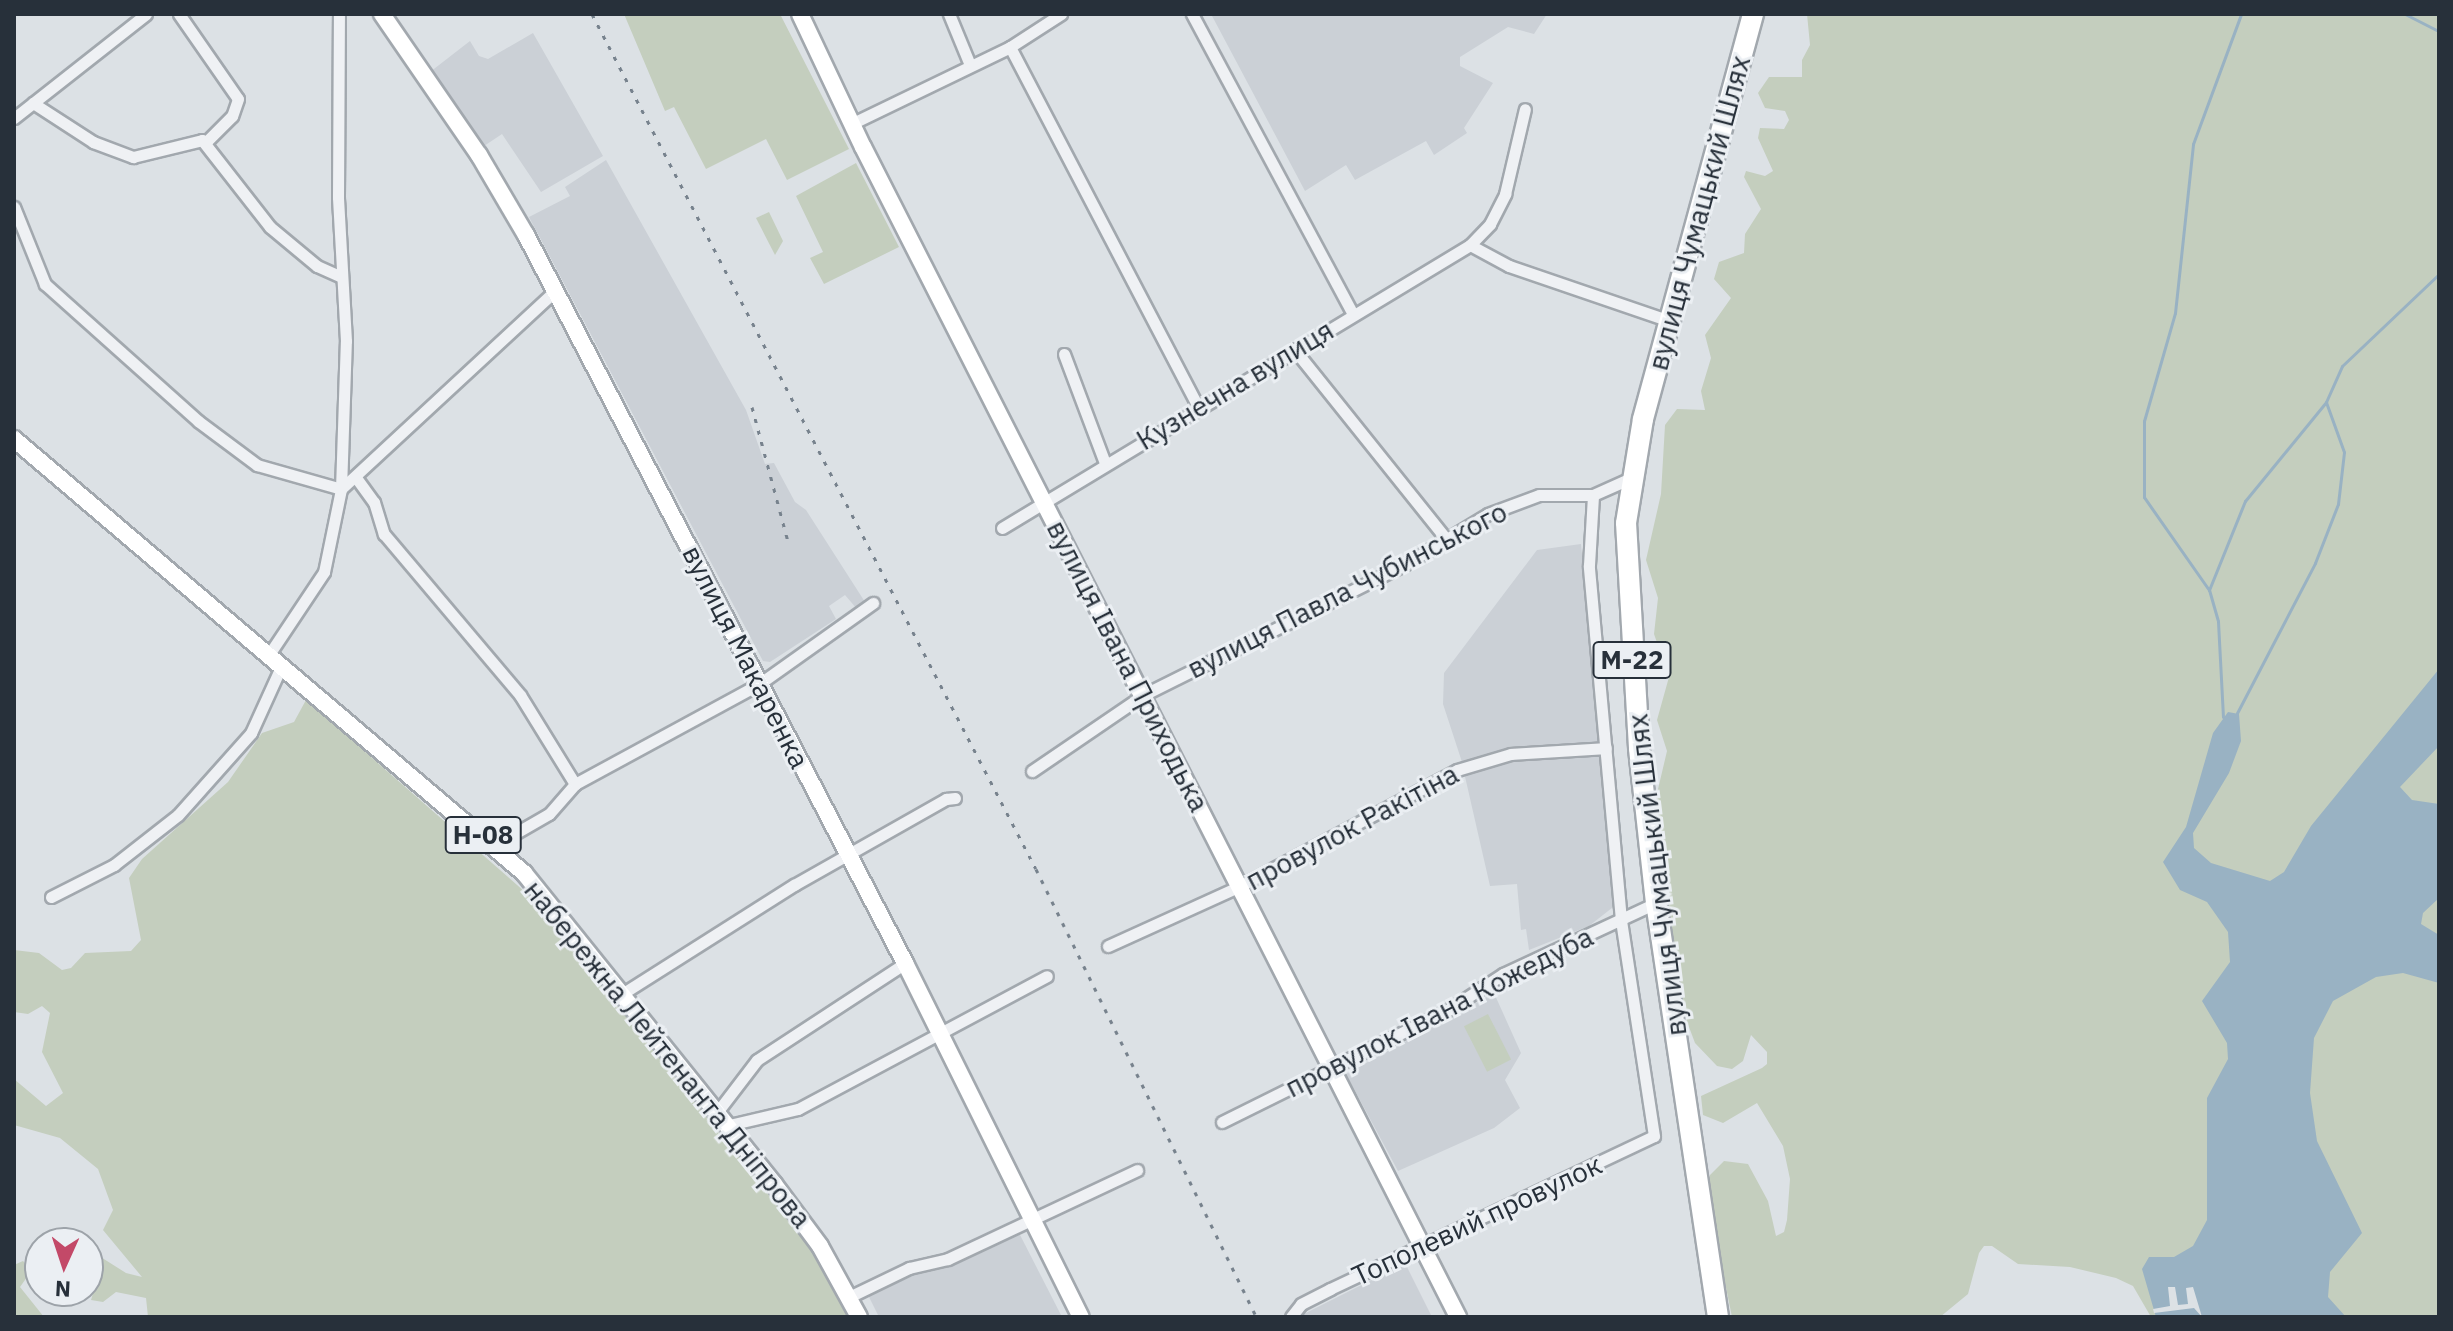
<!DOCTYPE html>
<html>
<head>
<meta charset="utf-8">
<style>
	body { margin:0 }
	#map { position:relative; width:2453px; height:1331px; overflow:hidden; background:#dce1e5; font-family:"IBM Plex Sans",sans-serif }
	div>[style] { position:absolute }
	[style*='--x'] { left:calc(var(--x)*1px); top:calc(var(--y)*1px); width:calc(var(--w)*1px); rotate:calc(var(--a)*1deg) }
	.built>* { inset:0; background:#cbd0d6 }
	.green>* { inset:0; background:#c4cebe; transform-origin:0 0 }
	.water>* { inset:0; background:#99b2c3 }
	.pier>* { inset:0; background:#dce1e5 }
	.stream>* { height:3px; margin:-1.5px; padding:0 1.5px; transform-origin:1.5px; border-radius:1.5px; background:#99b2c3 }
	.roads { filter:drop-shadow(2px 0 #a2a8ae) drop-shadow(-2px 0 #a2a8ae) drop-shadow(0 2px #a2a8ae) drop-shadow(0 -2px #a2a8ae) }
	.street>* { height:11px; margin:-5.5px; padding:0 5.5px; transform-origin:5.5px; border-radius:5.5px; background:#eff1f4 }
	.secondary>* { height:16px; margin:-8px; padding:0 8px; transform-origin:8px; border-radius:8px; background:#fff }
	.primary>* { height:16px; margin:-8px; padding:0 8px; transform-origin:8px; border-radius:8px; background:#fff }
	.highway>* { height:20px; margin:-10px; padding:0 10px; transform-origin:10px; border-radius:10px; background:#fff }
	.rail>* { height:3px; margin-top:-1.5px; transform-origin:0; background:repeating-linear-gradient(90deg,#77828d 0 4px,transparent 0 12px) }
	span { translate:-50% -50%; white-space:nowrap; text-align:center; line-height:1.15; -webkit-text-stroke:6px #ebeff3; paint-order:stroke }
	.shield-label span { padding:2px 6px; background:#ebeff3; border:2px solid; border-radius:6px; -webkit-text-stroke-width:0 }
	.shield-label { font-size:26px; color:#27303a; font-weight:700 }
	.street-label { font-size:28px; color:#27303a }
	.frame { position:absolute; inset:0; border:16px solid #27303a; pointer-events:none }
	.north { position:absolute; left:24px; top:1227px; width:80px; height:80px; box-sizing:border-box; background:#ebeff3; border:2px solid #9da3a9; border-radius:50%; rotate:183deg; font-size:22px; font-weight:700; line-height:32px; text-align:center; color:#27303a }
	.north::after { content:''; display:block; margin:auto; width:28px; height:36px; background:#c34968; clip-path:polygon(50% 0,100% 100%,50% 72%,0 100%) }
</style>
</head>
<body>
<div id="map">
	<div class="built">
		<i style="clip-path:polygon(1211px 14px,1547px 14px,1534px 34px,1508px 27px,1460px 57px,1460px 66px,1493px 83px,1464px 128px,1467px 133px,1434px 155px,1426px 141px,1355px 180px,1346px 165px,1305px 191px)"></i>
		<i style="clip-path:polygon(533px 33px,603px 156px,541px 192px,502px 134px,481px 148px,430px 72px,470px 41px,479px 56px,488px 59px)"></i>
		<i style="clip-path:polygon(606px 160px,746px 410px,765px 464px,774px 463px,795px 502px,806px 510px,865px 602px,857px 609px,845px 595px,829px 606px,836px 619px,770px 662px,763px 661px,529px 217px,570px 196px,565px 187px)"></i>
		<i style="clip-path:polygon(1581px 544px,1617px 904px,1589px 926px,1529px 950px,1526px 929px,1521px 930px,1517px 884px,1490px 886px,1461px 759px,1443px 704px,1444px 673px,1537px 550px)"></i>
		<i style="clip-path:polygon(1494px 993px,1521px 1053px,1505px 1080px,1520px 1108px,1494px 1128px,1398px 1171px,1346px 1074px)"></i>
		<i style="clip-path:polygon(1018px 1231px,1062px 1317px,879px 1317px,868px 1295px)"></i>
		<i style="clip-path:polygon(1405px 1263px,1432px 1317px,1298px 1317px)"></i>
	</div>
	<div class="green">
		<i style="clip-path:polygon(624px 14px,780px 14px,849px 149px,787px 180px,766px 139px,706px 169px,674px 107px,665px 111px)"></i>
		<i style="clip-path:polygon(1807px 14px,2439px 14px,2439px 1317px,2151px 1317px,2133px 1286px,2116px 1278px,2070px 1267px,2018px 1264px,1992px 1246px,1984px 1246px,1979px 1253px,1968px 1294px,1940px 1317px,1732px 1317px,1706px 1189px,1710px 1175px,1724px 1161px,1748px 1164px,1768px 1201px,1776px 1236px,1784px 1232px,1787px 1220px,1790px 1179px,1783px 1146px,1757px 1103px,1723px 1123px,1703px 1115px,1701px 1096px,1762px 1068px,1767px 1064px,1767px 1052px,1751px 1035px,1743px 1061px,1732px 1069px,1717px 1066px,1695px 1043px,1683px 1011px,1655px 802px,1667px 751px,1657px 720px,1669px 677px,1654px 634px,1658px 598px,1646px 560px,1661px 494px,1665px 425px,1677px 409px,1705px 410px,1701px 391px,1711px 358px,1705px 335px,1731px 298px,1714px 279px,1719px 262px,1744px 253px,1745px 234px,1761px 209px,1744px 177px,1746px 171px,1765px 176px,1773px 171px,1758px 138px,1760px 128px,1784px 129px,1789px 120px,1785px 111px,1765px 108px,1758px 93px,1769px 77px,1802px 77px,1802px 60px,1810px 45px)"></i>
		<i style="clip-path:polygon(856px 163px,899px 247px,824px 284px,810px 258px,823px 252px,796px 196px)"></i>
		<i style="clip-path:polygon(769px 212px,783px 241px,775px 255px,756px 218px)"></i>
		<i style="clip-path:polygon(306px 700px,525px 892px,771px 1189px,820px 1255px,848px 1317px,148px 1317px,146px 1298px,116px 1292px,103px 1302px,91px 1300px,95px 1287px,88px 1286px,88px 1249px,126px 1273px,142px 1277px,103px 1230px,113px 1210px,98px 1169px,60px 1138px,14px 1125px,14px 1079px,46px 1106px,63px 1093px,42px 1052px,50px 1013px,42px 1006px,28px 1014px,14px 1012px,14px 950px,39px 953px,62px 970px,71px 968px,85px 953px,131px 951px,141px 940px,129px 878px,142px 859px,228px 782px,262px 733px,294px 722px)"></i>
		<i style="left:1488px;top:1014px;width:51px;height:27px;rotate:63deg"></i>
		<i style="clip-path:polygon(23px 1261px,32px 1270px,20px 1287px,44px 1317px,14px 1317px,14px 1265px)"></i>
	</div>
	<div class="water">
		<i style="clip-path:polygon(2439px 669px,2439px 746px,2400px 787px,2412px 800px,2439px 804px,2439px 898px,2423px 913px,2421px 924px,2439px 935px,2439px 983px,2403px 973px,2376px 977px,2333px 1001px,2314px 1038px,2310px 1093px,2317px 1141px,2362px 1233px,2330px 1272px,2328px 1297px,2346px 1317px,2156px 1317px,2142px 1269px,2149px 1257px,2174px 1257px,2193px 1246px,2207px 1220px,2207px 1098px,2228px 1059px,2227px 1043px,2202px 1001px,2230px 962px,2228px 932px,2207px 902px,2180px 890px,2163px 862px,2186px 827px,2213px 733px,2228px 712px,2239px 714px,2241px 741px,2229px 773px,2193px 833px,2194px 848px,2211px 863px,2270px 881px,2284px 872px,2311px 826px)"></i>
	</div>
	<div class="pier">
		<i style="clip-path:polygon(2168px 1287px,2175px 1287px,2178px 1305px,2188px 1304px,2186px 1288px,2193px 1287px,2202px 1317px,2194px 1308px,2154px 1313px,2153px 1309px,2170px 1306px)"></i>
	</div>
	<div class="stream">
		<i style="--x:2405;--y:14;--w:38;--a:27"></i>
		<i style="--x:2209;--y:590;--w:96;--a:-68"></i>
		<i style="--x:2245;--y:501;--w:128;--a:-50.7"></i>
		<i style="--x:2237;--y:713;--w:169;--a:-62.5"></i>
		<i style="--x:2315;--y:563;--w:63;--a:-68.7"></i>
		<i style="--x:2338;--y:504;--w:52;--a:-83.4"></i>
		<i style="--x:2344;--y:452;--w:53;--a:-109.8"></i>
		<i style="--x:2326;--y:402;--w:39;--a:-66"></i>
		<i style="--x:2342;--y:366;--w:134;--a:-43.5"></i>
		<i style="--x:2223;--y:717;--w:96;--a:-93"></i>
		<i style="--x:2218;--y:621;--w:32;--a:-106"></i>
		<i style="--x:2209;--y:590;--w:113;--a:-125"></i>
		<i style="--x:2144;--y:497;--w:76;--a:-90"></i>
		<i style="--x:2144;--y:421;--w:112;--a:-74"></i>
		<i style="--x:2175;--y:313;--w:170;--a:-83.9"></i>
		<i style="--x:2193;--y:144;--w:139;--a:-69.7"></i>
	</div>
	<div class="roads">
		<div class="street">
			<i style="--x:179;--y:14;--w:103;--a:55.2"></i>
			<i style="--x:238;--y:99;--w:18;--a:109"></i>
			<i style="--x:232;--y:116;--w:38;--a:135"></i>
			<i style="--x:949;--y:14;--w:55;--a:67.6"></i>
			<i style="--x:1192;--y:14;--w:340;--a:61.8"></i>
			<i style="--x:1010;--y:47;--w:406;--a:62.4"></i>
			<i style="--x:33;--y:103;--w:72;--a:33"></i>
			<i style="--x:93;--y:142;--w:43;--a:20.6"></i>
			<i style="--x:133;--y:157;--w:71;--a:-13.8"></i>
			<i style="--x:202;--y:140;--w:110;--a:52"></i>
			<i style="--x:270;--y:227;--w:61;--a:39.7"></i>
			<i style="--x:317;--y:266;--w:27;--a:24"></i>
			<i style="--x:14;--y:118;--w:168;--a:-38.2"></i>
			<i style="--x:851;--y:124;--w:177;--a:-25.8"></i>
			<i style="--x:1010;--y:47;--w:61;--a:-32.9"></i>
			<i style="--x:14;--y:207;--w:83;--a:68.1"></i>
			<i style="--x:45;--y:284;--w:205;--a:41.8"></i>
			<i style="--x:198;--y:421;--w:74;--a:36.7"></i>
			<i style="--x:257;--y:465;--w:87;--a:15.9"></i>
			<i style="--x:341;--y:489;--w:292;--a:-42.8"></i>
			<i style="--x:1470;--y:245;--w:29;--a:-46"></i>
			<i style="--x:1490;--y:224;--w:34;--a:-63"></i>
			<i style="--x:1505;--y:194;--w:87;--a:-76.8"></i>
			<i style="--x:1294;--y:349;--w:246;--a:51.3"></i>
			<i style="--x:1064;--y:354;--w:116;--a:69.4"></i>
			<i style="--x:357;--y:479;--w:29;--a:54"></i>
			<i style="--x:374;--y:502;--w:34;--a:73"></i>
			<i style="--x:384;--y:534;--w:211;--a:49.8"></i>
			<i style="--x:520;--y:695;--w:105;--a:58.3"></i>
			<i style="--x:1002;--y:528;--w:547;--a:-31.16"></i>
			<i style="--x:1470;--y:245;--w:44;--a:28.3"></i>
			<i style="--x:1509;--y:266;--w:170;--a:18.9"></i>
			<i style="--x:268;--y:656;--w:101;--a:-56.3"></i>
			<i style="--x:324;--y:572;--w:85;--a:-78.4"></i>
			<i style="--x:341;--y:489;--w:148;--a:-88.1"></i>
			<i style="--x:346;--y:341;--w:144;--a:-93.2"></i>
			<i style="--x:338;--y:197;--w:183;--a:-89.7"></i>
			<i style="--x:1032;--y:771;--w:137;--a:-34.3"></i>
			<i style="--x:1145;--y:694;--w:289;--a:-26.5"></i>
			<i style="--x:1404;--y:565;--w:98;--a:-31.3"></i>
			<i style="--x:1488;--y:514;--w:54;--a:-20.4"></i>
			<i style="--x:1539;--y:495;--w:54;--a:0"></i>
			<i style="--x:1593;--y:495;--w:39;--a:-24"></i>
			<i style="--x:495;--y:845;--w:62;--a:-29.9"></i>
			<i style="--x:549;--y:814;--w:40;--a:-49"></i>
			<i style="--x:575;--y:784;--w:209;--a:-28.5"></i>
			<i style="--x:759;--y:684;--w:140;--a:-35.4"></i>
			<i style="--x:51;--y:897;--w:71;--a:-26.9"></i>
			<i style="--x:114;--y:865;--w:81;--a:-38"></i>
			<i style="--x:178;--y:815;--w:110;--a:-48.3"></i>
			<i style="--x:251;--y:733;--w:72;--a:-65.6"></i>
			<i style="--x:1108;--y:946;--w:145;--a:-24.4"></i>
			<i style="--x:1240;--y:886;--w:246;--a:-28.1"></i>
			<i style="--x:1457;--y:770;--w:56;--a:-16.5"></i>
			<i style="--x:1511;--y:754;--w:95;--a:-3.6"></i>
			<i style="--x:622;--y:994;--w:204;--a:-32.4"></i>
			<i style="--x:794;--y:885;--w:175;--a:-29.5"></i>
			<i style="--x:946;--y:799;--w:9;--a:-6"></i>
			<i style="--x:718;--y:1111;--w:64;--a:-52.6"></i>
			<i style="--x:757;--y:1060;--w:177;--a:-33.2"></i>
			<i style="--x:1222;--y:1122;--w:252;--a:-26.4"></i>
			<i style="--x:1448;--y:1010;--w:66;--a:-33.2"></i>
			<i style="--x:1503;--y:974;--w:169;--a:-24.9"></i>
			<i style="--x:729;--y:1125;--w:71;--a:-13.1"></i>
			<i style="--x:798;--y:1109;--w:282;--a:-28.1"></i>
			<i style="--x:849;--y:1297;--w:67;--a:-25.8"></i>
			<i style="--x:909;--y:1268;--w:40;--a:-13"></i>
			<i style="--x:948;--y:1259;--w:209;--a:-25.2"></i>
			<i style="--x:1291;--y:1317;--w:16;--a:-52"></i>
			<i style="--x:1301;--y:1304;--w:33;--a:-27"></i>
			<i style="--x:1330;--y:1289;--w:358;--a:-25.3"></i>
			<i style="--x:1654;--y:1136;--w:219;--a:-98.7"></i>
			<i style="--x:1621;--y:920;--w:356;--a:-95.2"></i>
			<i style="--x:1589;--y:565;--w:70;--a:-86.7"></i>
		</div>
		<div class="secondary">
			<i style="--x:382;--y:14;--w:171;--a:55.5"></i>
			<i style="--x:479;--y:155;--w:93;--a:59.6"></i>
			<i style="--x:526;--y:235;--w:821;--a:62.5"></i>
			<i style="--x:905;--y:963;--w:395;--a:63.6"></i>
			<i style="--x:800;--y:14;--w:147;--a:64.7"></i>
			<i style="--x:863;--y:147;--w:1313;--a:63.04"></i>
		</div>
		<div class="primary">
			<i style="--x:14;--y:439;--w:670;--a:40.4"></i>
			<i style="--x:524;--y:873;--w:399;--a:51.2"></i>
			<i style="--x:774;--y:1184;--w:77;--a:53.4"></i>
			<i style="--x:820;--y:1246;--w:81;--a:61.2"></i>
		</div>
		<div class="highway">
			<i style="--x:1718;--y:1317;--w:419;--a:-98.5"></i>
			<i style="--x:1656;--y:903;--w:156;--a:-96.3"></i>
			<i style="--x:1639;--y:748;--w:225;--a:-93.3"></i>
			<i style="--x:1626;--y:523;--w:105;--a:-80.7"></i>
			<i style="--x:1643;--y:419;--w:420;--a:-74.8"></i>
		</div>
	</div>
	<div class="rail">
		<i style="--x:592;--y:14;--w:963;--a:62.56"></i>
		<i style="--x:1036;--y:869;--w:499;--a:63.8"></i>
		<i style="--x:752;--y:407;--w:139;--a:75"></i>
	</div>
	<div class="shield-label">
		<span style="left:1632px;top:660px">М-22</span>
		<span style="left:483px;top:835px">Н-08</span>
	</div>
	<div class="street-label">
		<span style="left:1699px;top:213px;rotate:-75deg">вулиця Чумацький Шлях</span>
		<span style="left:1235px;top:385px;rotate:-31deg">Кузнечна вулиця</span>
		<span style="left:1347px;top:590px;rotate:-27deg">вулиця Павла Чубинського</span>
		<span style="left:746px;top:657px;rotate:63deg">вулиця Макаренка</span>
		<span style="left:1128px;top:666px;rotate:63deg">вулиця Івана Приходька</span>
		<span style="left:1352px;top:827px;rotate:-28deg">провулок Ракітіна</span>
		<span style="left:1657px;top:875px;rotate:-97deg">вулиця Чумацький Шлях</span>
		<span style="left:1439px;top:1012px;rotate:-27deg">провулок Івана Кожедуба</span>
		<span style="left:668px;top:1054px;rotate:51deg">набережна Лейтенанта Дніпрова</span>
		<span style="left:1477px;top:1220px;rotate:-25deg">Тополевий провулок</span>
	</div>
	<div class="frame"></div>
	<div class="north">N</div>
</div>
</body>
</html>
